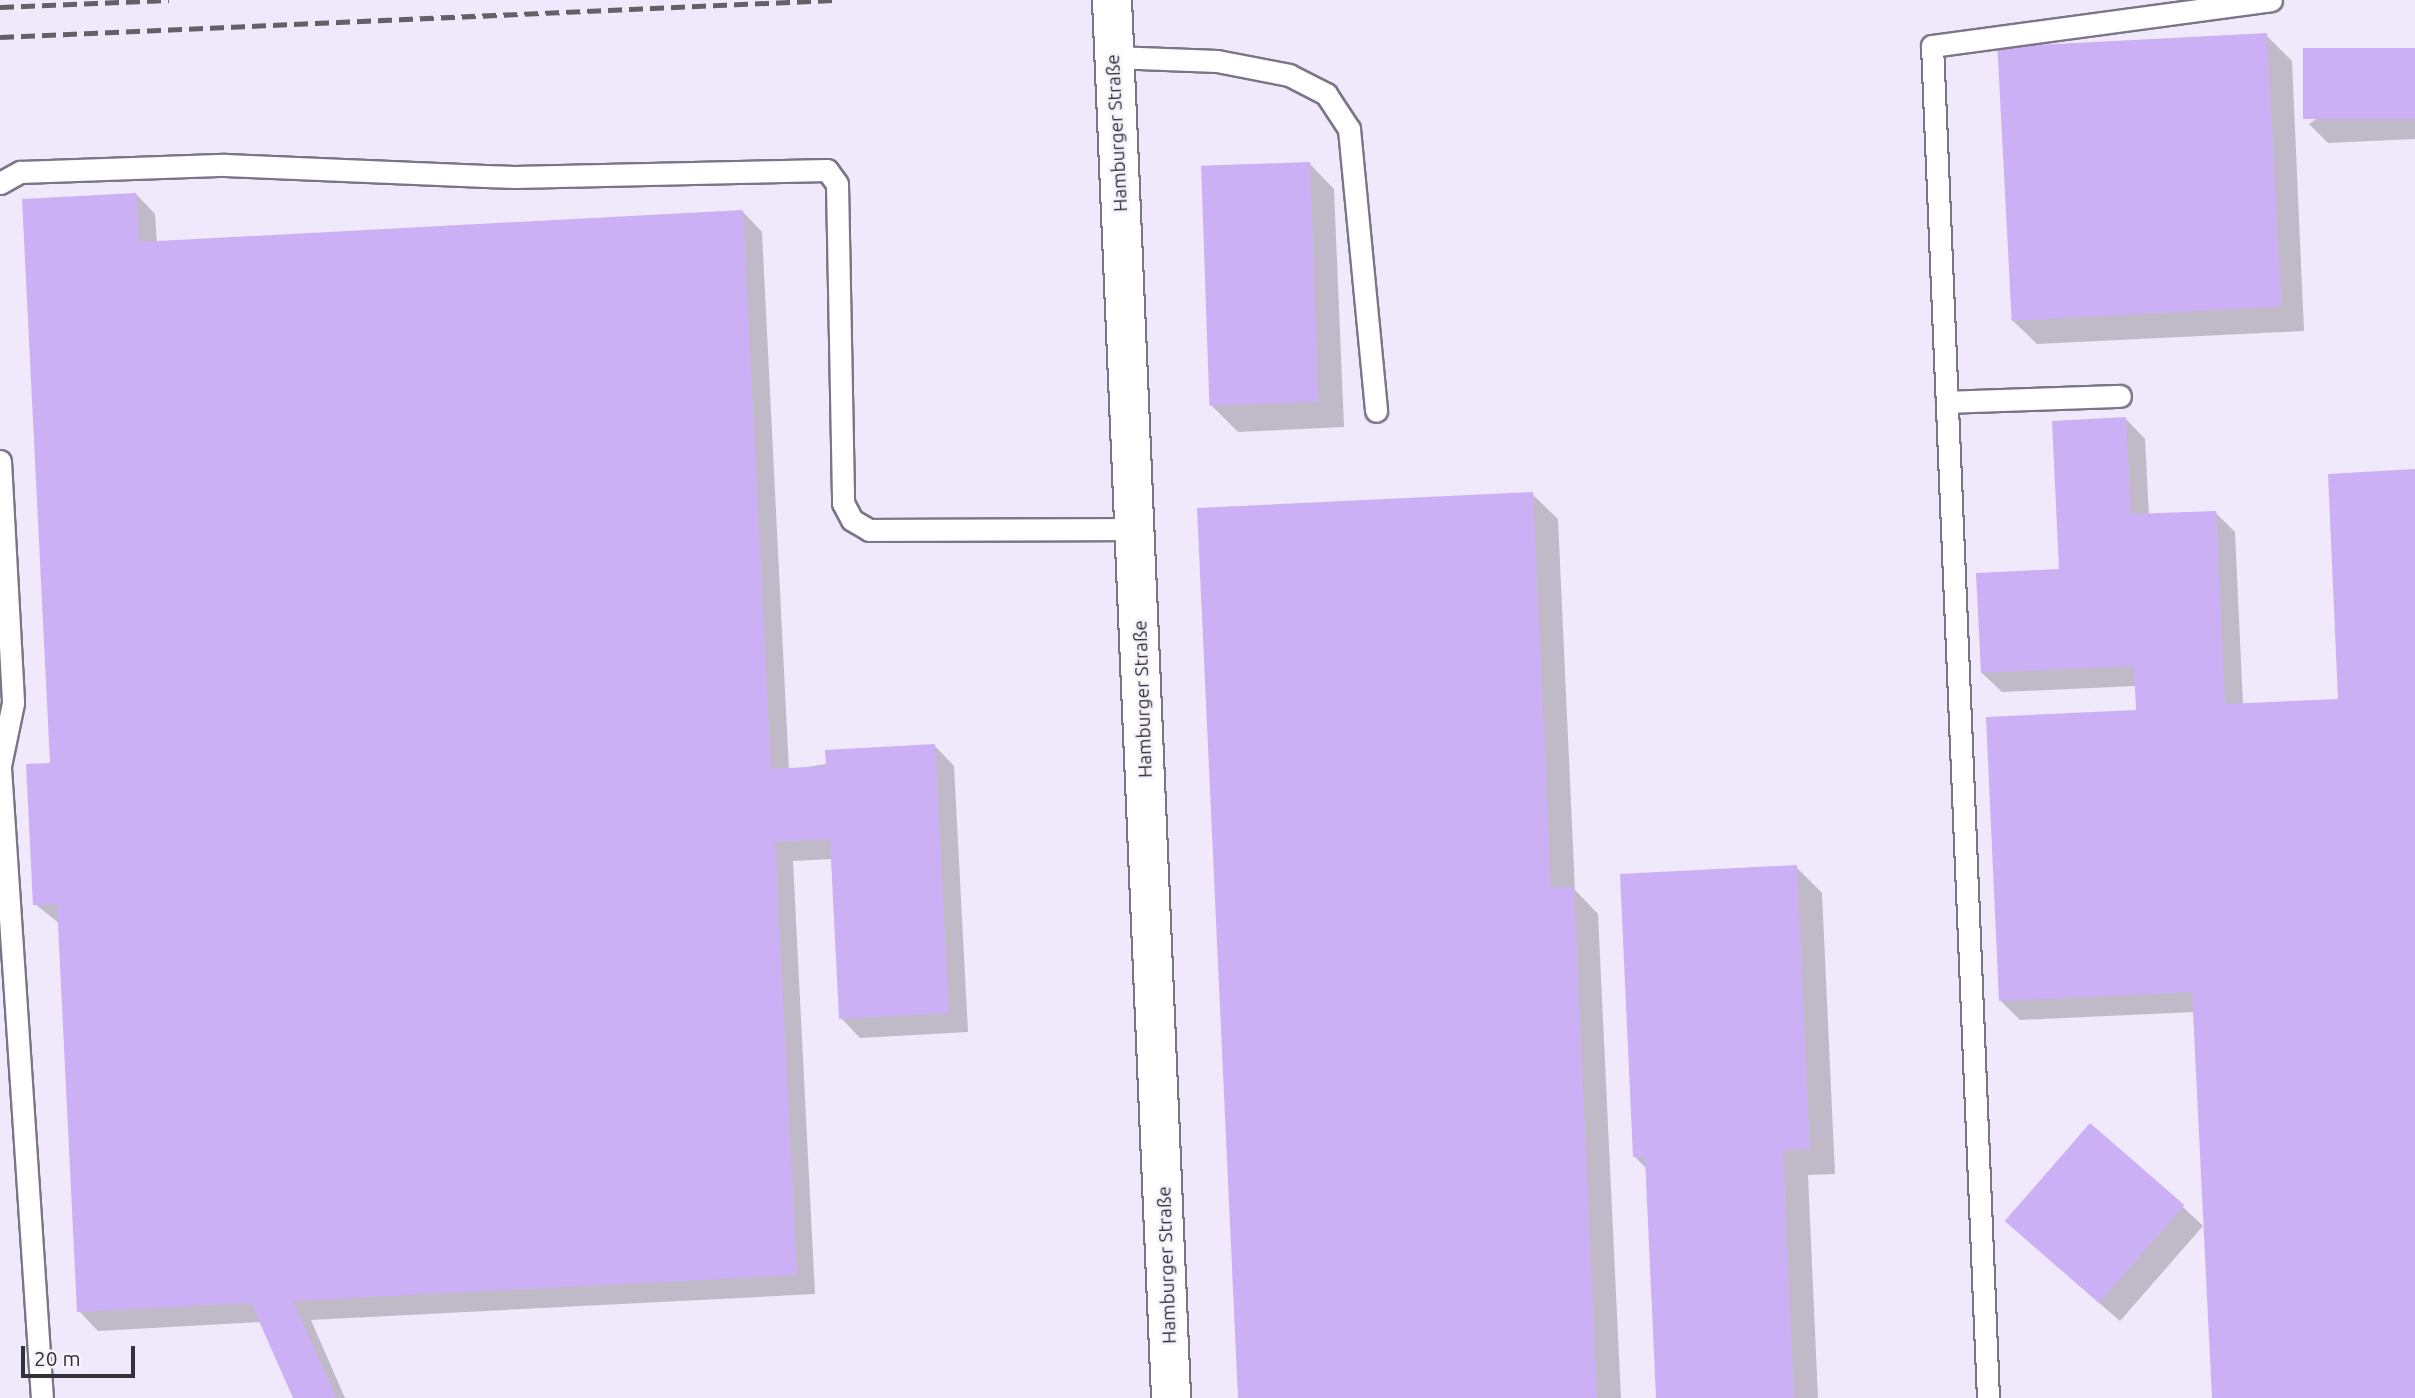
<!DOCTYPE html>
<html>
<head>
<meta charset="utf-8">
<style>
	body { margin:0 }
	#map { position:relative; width:2415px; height:1398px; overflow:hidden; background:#f6f3fc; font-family:Ubuntu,sans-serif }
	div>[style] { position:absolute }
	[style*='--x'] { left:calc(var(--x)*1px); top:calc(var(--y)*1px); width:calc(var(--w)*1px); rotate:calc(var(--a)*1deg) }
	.built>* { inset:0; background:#f0e9fb; transform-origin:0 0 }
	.shadow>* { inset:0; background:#0003 }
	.building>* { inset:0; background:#ccb0f6; transform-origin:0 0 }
	.roads { filter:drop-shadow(2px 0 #7c7588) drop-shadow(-2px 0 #7c7588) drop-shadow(0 2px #7c7588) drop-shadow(0 -2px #7c7588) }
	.service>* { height:21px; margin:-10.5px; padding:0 10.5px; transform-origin:10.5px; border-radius:10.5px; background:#fff }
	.minor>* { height:38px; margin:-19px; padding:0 19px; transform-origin:19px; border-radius:19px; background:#fff }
	.rail>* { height:5px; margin-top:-2.5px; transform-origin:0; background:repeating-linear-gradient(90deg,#636068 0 14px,transparent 0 21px) }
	span { translate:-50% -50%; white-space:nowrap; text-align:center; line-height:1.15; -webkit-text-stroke:5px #f6f3fc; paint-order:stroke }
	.street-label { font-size:19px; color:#343139 }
	.scale { position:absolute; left:21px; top:1346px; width:114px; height:32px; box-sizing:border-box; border:4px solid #343139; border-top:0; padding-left:9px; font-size:21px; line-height:24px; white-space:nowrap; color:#343139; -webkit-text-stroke:5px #f6f3fc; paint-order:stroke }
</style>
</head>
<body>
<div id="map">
	<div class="built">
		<i style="left:0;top:0;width:2415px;height:1398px"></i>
	</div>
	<div class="shadow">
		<i style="clip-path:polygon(2266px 35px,2292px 61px,2304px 331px,2037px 344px,2011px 319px)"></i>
		<i style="clip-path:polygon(2415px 50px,2415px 139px,2328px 143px,2309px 124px)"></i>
		<i style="clip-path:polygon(1309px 163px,1334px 189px,1344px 427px,1238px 432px,1212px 406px)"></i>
		<i style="clip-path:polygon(136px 194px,155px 214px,157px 243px,743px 212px,762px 232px,789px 770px,935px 746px,954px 766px,968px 1032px,860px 1038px,841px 1018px,833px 859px,793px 861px,815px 1294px,311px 1320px,345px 1398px,295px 1398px,261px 1322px,98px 1331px,79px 1311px,60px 924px,35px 904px)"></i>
		<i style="clip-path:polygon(2126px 419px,2145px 439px,2149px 515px,2215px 512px,2235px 532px,2243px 705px,2340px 701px,2415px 471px,2415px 1398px,2213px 1398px,2195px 1012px,2020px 1020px,2001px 1001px,2138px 711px,2136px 686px,2002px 692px,1982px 673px,2061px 571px)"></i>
		<i style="clip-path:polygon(1532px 494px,1558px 519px,1575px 890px,1598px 914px,1621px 1398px,1240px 1398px)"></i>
		<i style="clip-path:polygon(1796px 867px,1822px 893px,1835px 1174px,1808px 1175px,1818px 1398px,1658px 1398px,1648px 1170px,1635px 1157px)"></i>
		<i style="clip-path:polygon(2183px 1207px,2203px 1226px,2120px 1321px,2026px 1239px)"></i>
	</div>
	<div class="building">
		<i style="left:2267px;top:33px;width:274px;height:270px;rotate:87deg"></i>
		<i style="left:2415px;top:48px;width:71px;height:112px;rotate:90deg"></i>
		<i style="left:1310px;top:162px;width:240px;height:109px;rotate:88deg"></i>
		<i style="clip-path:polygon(136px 193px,139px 242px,743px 210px,771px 769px,826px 766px,825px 750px,935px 744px,949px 1013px,839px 1019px,830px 839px,775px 842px,797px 1275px,293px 1301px,336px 1398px,293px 1398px,251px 1303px,77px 1312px,57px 904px,33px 905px,26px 764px,50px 763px,22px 199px)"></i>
		<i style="clip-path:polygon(2126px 417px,2131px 514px,2216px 511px,2225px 704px,2338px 699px,2328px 474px,2415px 469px,2415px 1398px,2212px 1398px,2192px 992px,1999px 1001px,1986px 717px,2136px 710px,2134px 666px,1981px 673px,1976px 573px,2059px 569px,2052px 421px)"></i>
		<i style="clip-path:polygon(1533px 492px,1551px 888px,1574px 887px,1597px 1398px,1238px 1398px,1197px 508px)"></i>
		<i style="clip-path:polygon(1797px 865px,1810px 1149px,1783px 1150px,1794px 1398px,1656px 1398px,1645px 1157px,1633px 1157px,1620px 874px)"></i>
		<i style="left:2090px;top:1123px;width:125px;height:130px;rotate:41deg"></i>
	</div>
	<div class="roads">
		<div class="service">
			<i style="--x:1113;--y:57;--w:104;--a:2.2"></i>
			<i style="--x:1217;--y:61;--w:73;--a:11"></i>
			<i style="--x:1289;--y:75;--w:42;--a:27.2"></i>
			<i style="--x:1326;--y:94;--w:42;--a:56.7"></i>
			<i style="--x:1349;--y:129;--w:283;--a:84.5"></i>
			<i style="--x:0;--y:183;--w:23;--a:-29"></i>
			<i style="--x:20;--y:172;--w:205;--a:-2"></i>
			<i style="--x:225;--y:165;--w:289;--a:2.4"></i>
			<i style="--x:514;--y:177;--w:313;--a:-1.3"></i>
			<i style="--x:827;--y:170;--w:17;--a:54"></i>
			<i style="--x:837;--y:184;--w:319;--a:88.9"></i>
			<i style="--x:843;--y:503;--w:19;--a:62"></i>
			<i style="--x:852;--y:520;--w:20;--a:30"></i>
			<i style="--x:869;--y:530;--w:267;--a:-0.2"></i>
			<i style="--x:1947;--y:402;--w:173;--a:-2"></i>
			<i style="--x:0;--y:461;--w:242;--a:86.9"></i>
			<i style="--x:13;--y:703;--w:64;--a:101.7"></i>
			<i style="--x:0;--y:768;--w:631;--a:86.19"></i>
			<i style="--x:1988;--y:1398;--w:1353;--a:-92.37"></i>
			<i style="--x:1932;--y:46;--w:342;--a:-7.7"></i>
		</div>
		<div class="minor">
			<i style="--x:1112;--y:0;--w:1399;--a:87.58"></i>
		</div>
	</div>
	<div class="rail">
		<i style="--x:0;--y:7;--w:169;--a:-2.4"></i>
		<i style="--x:0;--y:37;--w:835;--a:-2.54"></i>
	</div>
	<div class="street-label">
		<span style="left:1117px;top:133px;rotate:-93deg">Hamburger Straße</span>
		<span style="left:1143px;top:699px;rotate:-92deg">Hamburger Straße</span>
		<span style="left:1167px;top:1265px;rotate:-92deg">Hamburger Straße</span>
	</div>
	<div class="scale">20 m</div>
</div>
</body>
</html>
